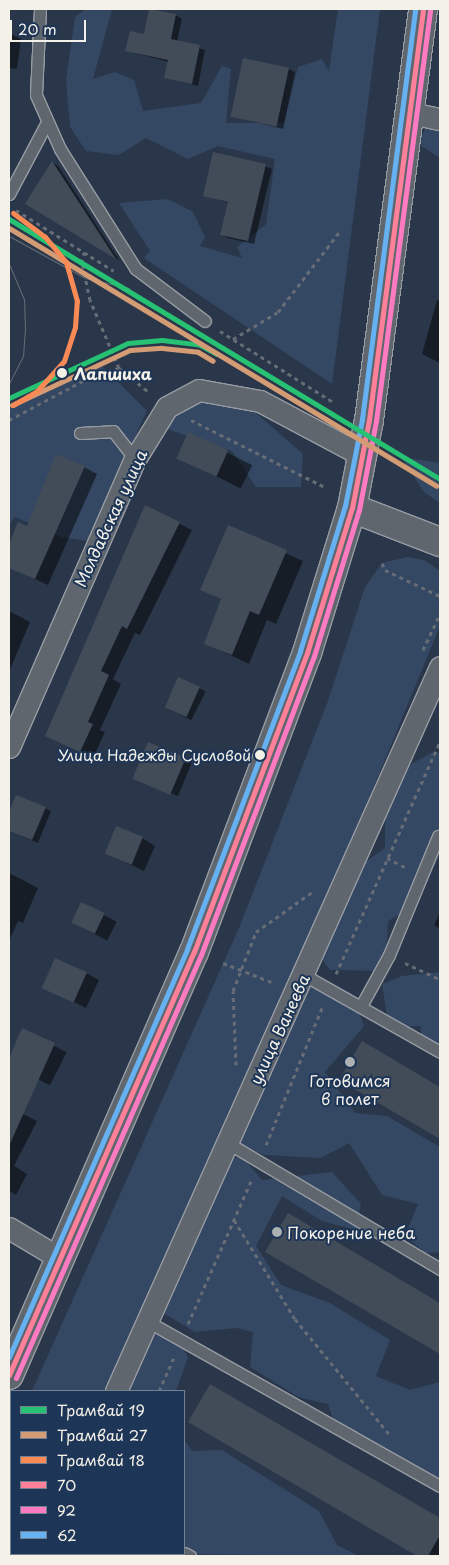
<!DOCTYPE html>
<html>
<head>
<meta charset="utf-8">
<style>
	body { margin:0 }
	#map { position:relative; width:449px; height:1565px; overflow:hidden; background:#2a374a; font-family:"Playpen Sans",sans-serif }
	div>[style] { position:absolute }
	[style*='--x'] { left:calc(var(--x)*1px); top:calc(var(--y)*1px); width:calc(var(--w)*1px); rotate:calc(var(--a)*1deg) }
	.green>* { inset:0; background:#344763 }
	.shadow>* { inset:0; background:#0007; transform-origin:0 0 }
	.building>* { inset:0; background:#424c59; transform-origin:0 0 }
	.path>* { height:3px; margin-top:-1.5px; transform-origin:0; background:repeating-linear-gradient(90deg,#666d76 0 4px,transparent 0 8px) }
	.roads { filter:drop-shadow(1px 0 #979ca3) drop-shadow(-1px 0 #979ca3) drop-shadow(0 1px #979ca3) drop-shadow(0 -1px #979ca3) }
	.service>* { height:11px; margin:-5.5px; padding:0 5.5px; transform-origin:5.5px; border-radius:5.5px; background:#60666e }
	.minor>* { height:21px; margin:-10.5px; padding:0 10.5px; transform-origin:10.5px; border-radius:10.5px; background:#60666e }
	.secondary>* { height:28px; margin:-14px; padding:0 14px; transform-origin:14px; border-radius:14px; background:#60666e }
	.tram>* { height:1px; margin:-0.5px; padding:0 0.5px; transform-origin:0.5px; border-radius:0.5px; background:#666d76 }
	.bus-1>* { height:5px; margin:-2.5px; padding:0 2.5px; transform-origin:2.5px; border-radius:2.5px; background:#ff8098 }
	.bus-2>* { height:5px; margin:-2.5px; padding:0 2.5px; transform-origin:2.5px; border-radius:2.5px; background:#fe7ac1 }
	.bus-3>* { height:5px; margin:-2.5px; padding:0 2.5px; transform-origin:2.5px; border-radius:2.5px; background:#66b1f2 }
	.tram-1>* { height:5px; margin:-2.5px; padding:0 2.5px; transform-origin:2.5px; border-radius:2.5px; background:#26c172 }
	.tram-2>* { height:5px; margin:-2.5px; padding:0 2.5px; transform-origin:2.5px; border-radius:2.5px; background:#d39c74 }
	.tram-3>* { height:5px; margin:-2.5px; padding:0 2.5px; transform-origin:2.5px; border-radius:2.5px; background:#f98a56 }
	.dots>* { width:14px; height:14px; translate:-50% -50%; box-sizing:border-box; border:2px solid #1d3557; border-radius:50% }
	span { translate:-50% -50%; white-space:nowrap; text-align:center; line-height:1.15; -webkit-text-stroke:4px #1d3557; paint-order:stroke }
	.bus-label { font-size:15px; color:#f4f1e8 }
	.right { translate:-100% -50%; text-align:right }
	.stop-label { font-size:16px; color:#f4f1e8; font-weight:700 }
	.left { translate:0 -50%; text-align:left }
	.street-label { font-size:16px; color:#f4f1e8 }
	.poi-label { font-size:16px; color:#f4f1e8 }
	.frame { position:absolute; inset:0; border:10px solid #f4f1e8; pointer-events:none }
	.legend { position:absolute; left:10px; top:1390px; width:175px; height:165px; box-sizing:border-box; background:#1d3557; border:1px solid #738091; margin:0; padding:6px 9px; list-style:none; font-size:15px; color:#f4f1e8 }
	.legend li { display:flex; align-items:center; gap:10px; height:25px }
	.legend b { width:25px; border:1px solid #738091 }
	.scale { position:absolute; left:10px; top:20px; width:76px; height:22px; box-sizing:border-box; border:2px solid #f4f1e8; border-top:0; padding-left:6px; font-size:15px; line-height:18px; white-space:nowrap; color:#f4f1e8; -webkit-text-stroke:4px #1d3557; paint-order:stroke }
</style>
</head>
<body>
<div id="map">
	<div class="green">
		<i style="clip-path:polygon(86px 9px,112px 9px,93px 79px,115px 72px,134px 80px,143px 111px,201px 103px,222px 66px,231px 69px,226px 123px,284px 123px,298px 67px,322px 59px,329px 71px,338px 9px,380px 9px,332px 384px,144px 258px,150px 251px,119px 203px,168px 199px,193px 212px,205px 237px,200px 246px,242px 258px,237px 247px,266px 224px,275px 159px,218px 146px,188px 159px,146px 138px,119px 155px,86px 151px,70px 127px,66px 80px,75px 17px)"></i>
		<i style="clip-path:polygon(428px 123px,440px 127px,440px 158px,418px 144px)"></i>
		<i style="clip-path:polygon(101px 365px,147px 411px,87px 541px,61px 537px,15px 517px,9px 525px,9px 405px)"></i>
		<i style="clip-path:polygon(197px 400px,248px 406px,303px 454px,301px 487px,256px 487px,232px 451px,158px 426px)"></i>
		<i style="clip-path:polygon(401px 457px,440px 463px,440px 503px,424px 492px)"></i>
		<i style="clip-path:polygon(407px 557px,424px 560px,440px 571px,440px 626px,338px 874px,214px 1153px,244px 1159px,262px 1180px,332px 1172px,361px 1204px,356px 1230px,322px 1221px,282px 1196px,256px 1246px,281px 1285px,330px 1303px,390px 1340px,376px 1376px,410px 1390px,440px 1382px,440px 1494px,339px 1437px,328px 1404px,298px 1397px,250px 1367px,253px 1332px,237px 1328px,195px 1332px,158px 1310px,107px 1391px,32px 1391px,239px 928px,328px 701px,365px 587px,382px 563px)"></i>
		<i style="clip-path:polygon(440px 752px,440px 854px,417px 905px,388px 921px,385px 971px,330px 970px,312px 945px,341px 879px,385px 848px,385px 816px,404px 768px,431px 753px)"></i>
		<i style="clip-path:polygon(440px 972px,440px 1054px,421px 1048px,421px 1026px,389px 1027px,382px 984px,402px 976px)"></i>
		<i style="clip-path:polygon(324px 979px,352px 994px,364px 1026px,325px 1072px,355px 1113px,387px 1116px,440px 1147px,440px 1252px,426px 1253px,405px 1236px,418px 1204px,382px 1195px,349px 1143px,321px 1158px,264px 1155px,238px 1142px,302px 984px)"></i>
		<i style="clip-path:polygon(172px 1328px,188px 1357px,176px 1391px,121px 1391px,145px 1338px)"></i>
		<i style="clip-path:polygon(11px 1437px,11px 1554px,34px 1554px,32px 1556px,9px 1556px)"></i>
		<i style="clip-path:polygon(184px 1439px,192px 1451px,222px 1450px,319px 1511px,337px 1545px,359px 1556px,160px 1554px,184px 1554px)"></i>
		<i style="clip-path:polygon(47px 1554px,118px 1554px,46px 1556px)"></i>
	</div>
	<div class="shadow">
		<i style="clip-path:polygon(176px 15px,182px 19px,177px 42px,205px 50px,198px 86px,165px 77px,169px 62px,127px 51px)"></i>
		<i style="clip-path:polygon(9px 33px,21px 39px,17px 69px,9px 68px)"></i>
		<i style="clip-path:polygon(289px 69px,295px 72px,283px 129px,232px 116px)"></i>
		<i style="clip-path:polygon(53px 163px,58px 166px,119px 260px,27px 204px)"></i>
		<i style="clip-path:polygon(265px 166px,272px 169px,254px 244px,228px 238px,222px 235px,229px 203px,204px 195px)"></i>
		<i style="clip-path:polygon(437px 300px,440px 301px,440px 363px,422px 354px)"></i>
		<i style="left:189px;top:433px;width:71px;height:26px;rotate:27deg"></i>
		<i style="clip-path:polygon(84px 467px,97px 474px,48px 585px,9px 567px,9px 547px,19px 524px,27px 528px)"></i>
		<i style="clip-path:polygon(146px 507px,192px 530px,140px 635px,135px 633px,113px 679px,121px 684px,100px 730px,105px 732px,93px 758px,47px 735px)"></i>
		<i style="clip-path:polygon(229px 527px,303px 561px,276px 624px,267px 620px,249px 664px,205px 643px,222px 600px,202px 589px)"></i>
		<i style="clip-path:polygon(9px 611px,30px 622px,9px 672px)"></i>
		<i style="left:179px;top:678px;width:30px;height:32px;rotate:27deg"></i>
		<i style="clip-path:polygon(185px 759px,192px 762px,178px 796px,142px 782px)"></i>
		<i style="clip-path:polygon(17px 796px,51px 811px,38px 843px,9px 831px,9px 816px)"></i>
		<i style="clip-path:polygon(142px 838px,155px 846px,144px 871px,105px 853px)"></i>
		<i style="clip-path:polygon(9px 873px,38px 888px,23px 923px,18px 921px,9px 941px)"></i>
		<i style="left:82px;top:904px;width:39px;height:21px;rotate:27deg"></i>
		<i style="clip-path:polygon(440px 912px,440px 929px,434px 925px)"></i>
		<i style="clip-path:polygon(86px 973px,99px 980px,86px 1008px,43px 987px)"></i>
		<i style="left:23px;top:1030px;width:49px;height:37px;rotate:27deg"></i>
		<i style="clip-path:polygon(9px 1107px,37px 1121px,14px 1166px,27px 1174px,16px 1195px,9px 1191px)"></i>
		<i style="clip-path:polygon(210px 1386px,440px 1520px,440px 1556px,420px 1556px,189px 1421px)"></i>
	</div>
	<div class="building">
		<i style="clip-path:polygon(149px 9px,176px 14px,171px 39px,200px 45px,192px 84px,164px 78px,168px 60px,125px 51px,130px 31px,144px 34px)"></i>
		<i style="left:243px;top:58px;width:47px;height:60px;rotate:12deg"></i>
		<i style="clip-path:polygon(213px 152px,266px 164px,248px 241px,220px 235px,228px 202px,203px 196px)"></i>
		<i style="clip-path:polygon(52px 161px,116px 259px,25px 204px)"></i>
		<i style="left:188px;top:432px;width:44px;height:29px;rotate:24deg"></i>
		<i style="clip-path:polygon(56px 454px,85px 466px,35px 579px,9px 568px,9px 544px,18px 522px,27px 526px)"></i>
		<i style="clip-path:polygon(145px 505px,180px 522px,127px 629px,122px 626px,101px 671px,109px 675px,88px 722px,93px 724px,80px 752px,45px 736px)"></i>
		<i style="clip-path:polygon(228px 525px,287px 550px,259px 615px,250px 611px,232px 655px,204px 644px,221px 599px,200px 590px)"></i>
		<i style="left:178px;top:677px;width:24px;height:33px;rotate:24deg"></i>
		<i style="left:148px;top:742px;width:41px;height:40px;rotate:23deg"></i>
		<i style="clip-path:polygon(16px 795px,46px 807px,32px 840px,9px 831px,9px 812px)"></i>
		<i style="left:116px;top:826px;width:29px;height:30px;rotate:22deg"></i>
		<i style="left:81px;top:902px;width:26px;height:23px;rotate:25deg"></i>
		<i style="left:55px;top:958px;width:35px;height:33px;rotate:24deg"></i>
		<i style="clip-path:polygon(22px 1028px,55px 1043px,9px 1146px,9px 1058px)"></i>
		<i style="clip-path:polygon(362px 1041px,440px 1087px,440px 1139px,339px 1080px)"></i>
		<i style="clip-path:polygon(288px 1213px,440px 1303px,440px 1354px,265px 1252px)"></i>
		<i style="clip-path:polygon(210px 1384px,440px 1518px,440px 1535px,428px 1556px,417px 1556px,188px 1422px)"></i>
	</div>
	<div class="path">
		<i style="--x:16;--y:210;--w:115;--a:31.9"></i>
		<i style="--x:220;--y:331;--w:133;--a:32.1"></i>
		<i style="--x:233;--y:339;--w:52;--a:-31"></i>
		<i style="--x:278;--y:312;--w:103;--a:-52.5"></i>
		<i style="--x:119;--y:368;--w:38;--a:39"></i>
		<i style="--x:9;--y:420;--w:94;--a:-27.9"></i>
		<i style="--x:92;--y:376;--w:28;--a:-17"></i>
		<i style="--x:119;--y:368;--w:74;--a:-113.1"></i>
		<i style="--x:90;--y:300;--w:38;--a:-102"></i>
		<i style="--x:82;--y:263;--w:11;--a:-80"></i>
		<i style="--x:191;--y:420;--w:150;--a:26.6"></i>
		<i style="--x:382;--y:563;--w:8;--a:67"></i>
		<i style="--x:385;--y:570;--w:61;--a:25.3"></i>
		<i style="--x:423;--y:650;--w:40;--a:-65"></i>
		<i style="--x:387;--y:858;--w:22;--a:27"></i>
		<i style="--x:223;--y:963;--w:55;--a:21.4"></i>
		<i style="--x:405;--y:963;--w:38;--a:25"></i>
		<i style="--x:336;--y:974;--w:254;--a:-65.9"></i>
		<i style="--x:236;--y:1065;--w:74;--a:-92.3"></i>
		<i style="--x:233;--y:991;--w:63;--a:-68.7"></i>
		<i style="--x:256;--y:932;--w:69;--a:-35.5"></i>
		<i style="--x:266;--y:1145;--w:151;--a:-67.8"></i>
		<i style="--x:234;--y:1220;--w:116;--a:58.4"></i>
		<i style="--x:295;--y:1319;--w:150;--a:50.7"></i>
		<i style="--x:188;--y:1324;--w:158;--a:-66.2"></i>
		<i style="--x:159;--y:1391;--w:36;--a:-66"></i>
		<i style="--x:85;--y:1556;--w:2;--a:-63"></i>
	</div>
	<div class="roads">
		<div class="service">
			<i style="--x:40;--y:9;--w:86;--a:92.7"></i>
			<i style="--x:36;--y:95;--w:59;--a:66"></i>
			<i style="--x:60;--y:149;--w:142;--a:57.7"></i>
			<i style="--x:136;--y:269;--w:86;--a:37"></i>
			<i style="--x:9;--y:194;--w:79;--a:-62.1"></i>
			<i style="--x:80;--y:433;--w:33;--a:-3"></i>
			<i style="--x:113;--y:431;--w:36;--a:52"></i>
			<i style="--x:304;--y:975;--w:156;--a:29.5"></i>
			<i style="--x:361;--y:1006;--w:58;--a:-61.2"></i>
			<i style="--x:389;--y:955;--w:129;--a:-67.6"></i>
			<i style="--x:228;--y:1143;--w:247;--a:30.7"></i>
			<i style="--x:147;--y:1321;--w:336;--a:29.4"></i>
			<i style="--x:184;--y:1553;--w:7;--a:27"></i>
		</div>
		<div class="minor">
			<i style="--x:411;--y:113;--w:30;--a:12"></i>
			<i style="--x:9;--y:747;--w:314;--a:-66.4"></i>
			<i style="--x:135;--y:459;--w:61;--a:-58.4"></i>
			<i style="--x:167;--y:407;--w:36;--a:-28"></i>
			<i style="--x:199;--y:390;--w:62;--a:10.2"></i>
			<i style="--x:260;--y:401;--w:117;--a:28.1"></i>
			<i style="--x:9;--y:1228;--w:61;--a:30.8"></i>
			<i style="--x:116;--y:1391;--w:793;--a:-65.89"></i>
			<i style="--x:41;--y:1556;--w:3;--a:-45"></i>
		</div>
		<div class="secondary">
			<i style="--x:352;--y:508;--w:94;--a:21.1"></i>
			<i style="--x:9;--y:1375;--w:462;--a:-66.4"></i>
			<i style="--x:194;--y:952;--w:320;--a:-69.3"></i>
			<i style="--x:307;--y:653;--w:152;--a:-72.8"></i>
			<i style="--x:352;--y:508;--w:90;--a:-79.1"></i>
			<i style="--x:369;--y:420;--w:415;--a:-82.5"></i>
		</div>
	</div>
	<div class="tram">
		<i style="--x:9;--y:236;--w:87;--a:28.9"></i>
		<i style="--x:85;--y:278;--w:45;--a:12.8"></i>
		<i style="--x:9;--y:264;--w:38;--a:67"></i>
		<i style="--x:24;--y:299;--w:29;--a:88"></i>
		<i style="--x:25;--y:328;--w:28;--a:94"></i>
		<i style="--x:23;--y:356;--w:31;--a:117"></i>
	</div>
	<div class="bus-1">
		<i style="--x:9;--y:1375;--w:462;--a:-66.4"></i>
		<i style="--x:194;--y:952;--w:320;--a:-69.3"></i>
		<i style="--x:307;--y:653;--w:152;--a:-72.8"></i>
		<i style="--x:352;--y:508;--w:90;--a:-79.1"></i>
		<i style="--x:369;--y:420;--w:415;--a:-82.5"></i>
	</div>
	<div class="bus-2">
		<i style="--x:16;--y:1378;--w:462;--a:-66.4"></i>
		<i style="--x:201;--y:955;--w:320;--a:-69.3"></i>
		<i style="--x:314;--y:656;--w:153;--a:-72.9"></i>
		<i style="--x:359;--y:510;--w:91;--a:-79.2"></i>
		<i style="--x:376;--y:421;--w:415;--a:-82.5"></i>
	</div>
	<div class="bus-3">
		<i style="--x:9;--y:1357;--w:445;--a:-66.4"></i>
		<i style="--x:187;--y:949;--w:319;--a:-69.2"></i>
		<i style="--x:300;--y:651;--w:152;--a:-72.8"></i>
		<i style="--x:345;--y:506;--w:89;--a:-78.9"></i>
		<i style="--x:362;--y:419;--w:413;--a:-82.6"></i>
	</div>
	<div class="tram-1">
		<i style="--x:9;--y:219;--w:503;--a:31.1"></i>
		<i style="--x:9;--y:398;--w:131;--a:-24.8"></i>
		<i style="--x:128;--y:343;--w:34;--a:-5"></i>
		<i style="--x:162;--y:340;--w:38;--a:7"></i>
		<i style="--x:200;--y:345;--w:19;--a:28"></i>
	</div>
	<div class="tram-2">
		<i style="--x:9;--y:228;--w:499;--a:31.1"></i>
		<i style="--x:12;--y:405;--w:130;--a:-25"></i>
		<i style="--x:130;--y:350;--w:32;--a:-4"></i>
		<i style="--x:162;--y:348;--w:36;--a:6"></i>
		<i style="--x:198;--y:352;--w:17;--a:31"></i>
	</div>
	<div class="tram-3">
		<i style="--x:13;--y:405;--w:28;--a:-30"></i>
		<i style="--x:37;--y:391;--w:40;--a:-48"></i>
		<i style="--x:64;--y:361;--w:36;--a:-72"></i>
		<i style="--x:75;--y:327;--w:26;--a:-86"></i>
		<i style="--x:77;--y:301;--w:41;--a:-105.8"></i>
		<i style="--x:66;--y:262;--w:33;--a:-130"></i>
		<i style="--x:45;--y:237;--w:40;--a:-143"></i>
	</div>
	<div class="dots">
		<i style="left:62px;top:373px;background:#f4f1e8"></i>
		<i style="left:260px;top:755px;background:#f4f1e8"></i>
		<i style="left:350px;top:1062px;background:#adb0b1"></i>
		<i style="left:277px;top:1232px;background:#adb0b1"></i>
	</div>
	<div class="bus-label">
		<span class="right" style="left:251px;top:755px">Улица Надежды Сусловой</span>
	</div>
	<div class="stop-label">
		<span class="left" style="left:74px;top:373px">Лапшиха</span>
	</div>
	<div class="street-label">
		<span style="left:110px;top:518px;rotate:-65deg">Молдавская улица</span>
		<span style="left:279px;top:1029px;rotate:-65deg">улица Ванеева</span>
	</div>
	<div class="poi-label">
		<span style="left:350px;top:1089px">Готовимся<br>в полет</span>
		<span class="left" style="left:287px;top:1232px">Покорение неба</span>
	</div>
	<div class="frame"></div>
	<ul class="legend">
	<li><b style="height:6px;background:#26c172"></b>Трамвай 19</li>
	<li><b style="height:6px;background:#d39c74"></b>Трамвай 27</li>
	<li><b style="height:6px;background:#f98a56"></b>Трамвай 18</li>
	<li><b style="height:6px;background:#ff8098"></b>70</li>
	<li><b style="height:6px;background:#fe7ac1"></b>92</li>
	<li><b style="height:6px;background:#66b1f2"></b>62</li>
	</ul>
	<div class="scale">20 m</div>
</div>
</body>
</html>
